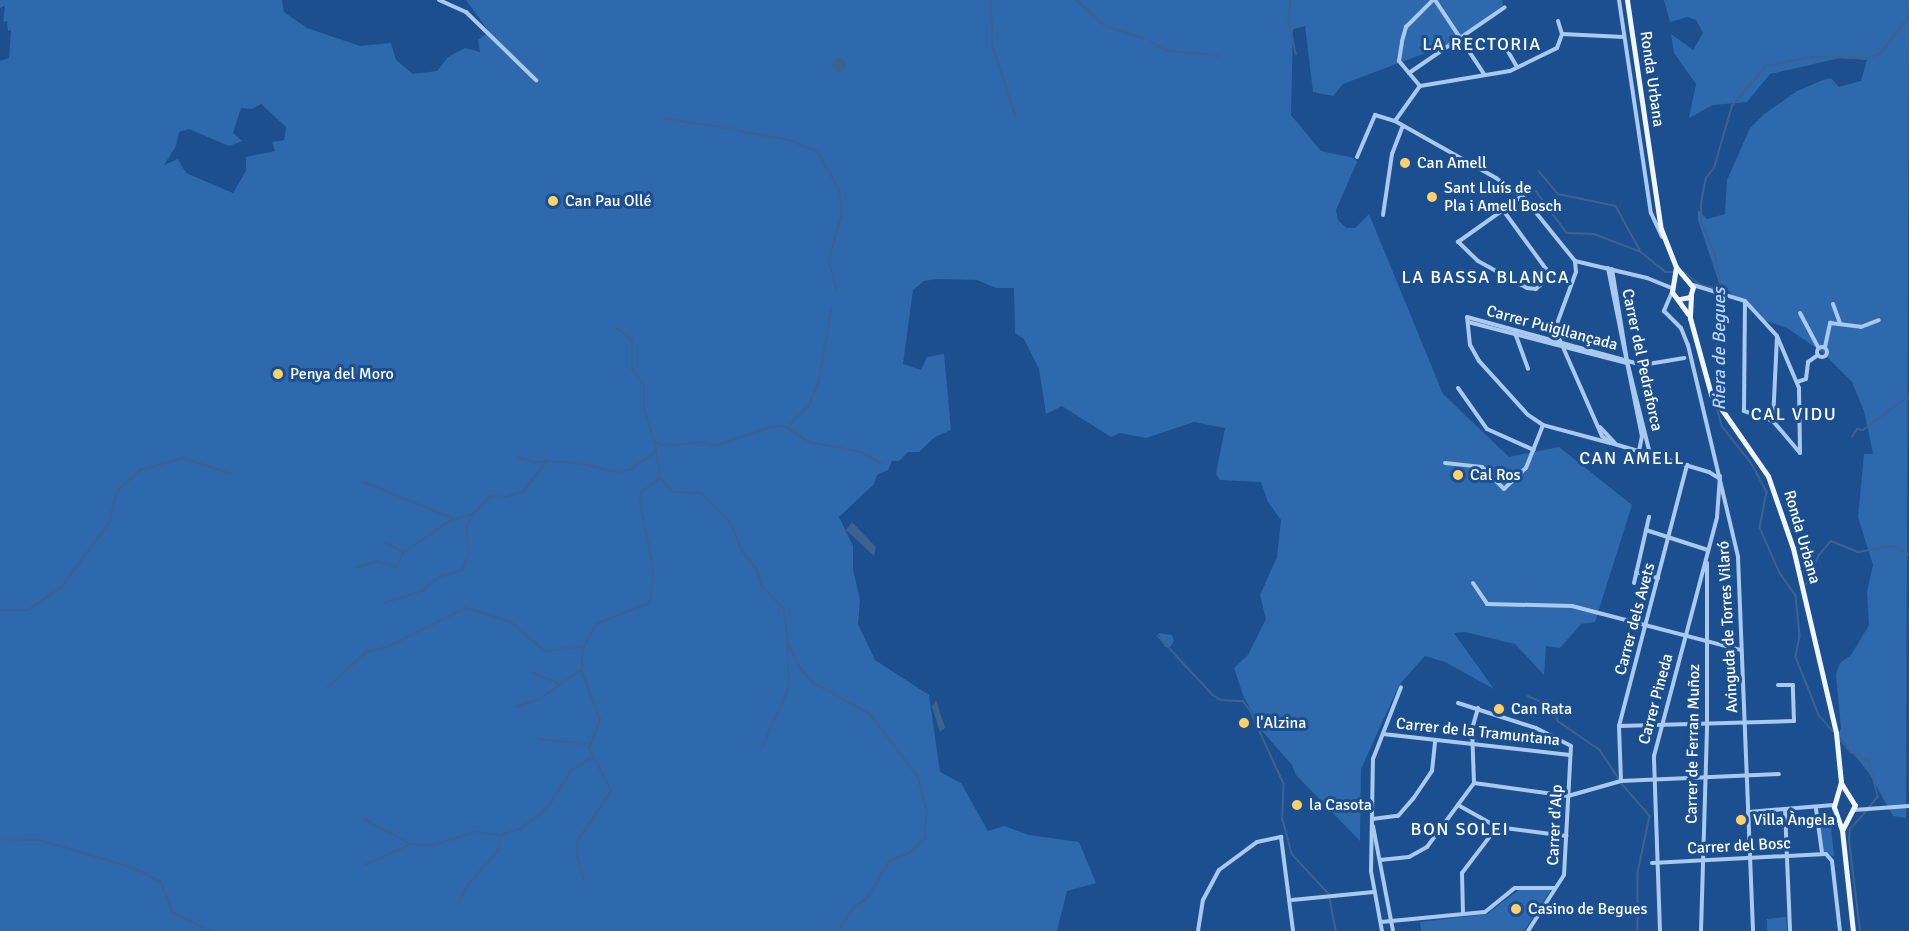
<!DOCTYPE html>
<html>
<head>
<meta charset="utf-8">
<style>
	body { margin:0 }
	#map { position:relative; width:1909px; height:931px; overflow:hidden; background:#1b4f8f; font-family:Signika,sans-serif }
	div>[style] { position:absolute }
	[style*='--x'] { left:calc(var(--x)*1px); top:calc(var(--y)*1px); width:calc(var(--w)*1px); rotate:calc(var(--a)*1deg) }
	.green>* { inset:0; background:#2e69ad }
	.water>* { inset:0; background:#3c6290 }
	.round { border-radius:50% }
	.stream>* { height:1.5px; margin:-0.75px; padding:0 0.75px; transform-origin:0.75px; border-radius:0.75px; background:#3c6290 }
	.minor>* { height:4px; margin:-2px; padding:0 2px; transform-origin:2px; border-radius:2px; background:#a9c9ee }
	.minor>.ring { margin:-2px; padding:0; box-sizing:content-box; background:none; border:4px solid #a9c9ee; border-radius:50% }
	.major>* { height:5px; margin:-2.5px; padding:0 2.5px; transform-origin:2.5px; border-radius:2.5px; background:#f0f6ff }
	.dots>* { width:16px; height:16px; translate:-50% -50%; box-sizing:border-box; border:3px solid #1b4f8f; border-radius:50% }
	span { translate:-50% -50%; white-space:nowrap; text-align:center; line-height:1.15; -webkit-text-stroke:6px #1b4f8f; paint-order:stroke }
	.street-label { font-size:16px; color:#fff }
	.poi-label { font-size:16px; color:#fff }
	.left { translate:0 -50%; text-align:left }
	.neighbourhood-label { font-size:18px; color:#fff; letter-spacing:1.5px }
	.water-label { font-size:18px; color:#b5d3f5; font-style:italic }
</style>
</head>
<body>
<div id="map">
	<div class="green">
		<i style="clip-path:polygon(evenodd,0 0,282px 0,284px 12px,307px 28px,360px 46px,391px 43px,396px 60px,413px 74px,437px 71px,448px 57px,465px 48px,480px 52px,478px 40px,489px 32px,466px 0,1502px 0,1503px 6px,1447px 45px,1343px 84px,1333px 96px,1313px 92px,1305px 26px,1293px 29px,1291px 115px,1321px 151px,1354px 158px,1357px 162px,1336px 210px,1338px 220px,1346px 228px,1355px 228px,1369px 214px,1443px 394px,1509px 457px,1559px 447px,1632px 505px,1595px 622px,1581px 624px,1560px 648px,1546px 646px,1544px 675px,1515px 644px,1465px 632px,1454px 633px,1494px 689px,1445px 662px,1425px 656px,1399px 685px,1361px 769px,1360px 841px,1296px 775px,1292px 765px,1262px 731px,1243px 695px,1234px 668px,1248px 655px,1266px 619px,1260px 595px,1277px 557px,1281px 520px,1268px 502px,1261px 482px,1220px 480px,1216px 474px,1225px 428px,1194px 422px,1146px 438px,1120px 433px,1111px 437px,1062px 406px,1046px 414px,1039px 369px,1024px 339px,1015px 333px,1014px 288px,996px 288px,977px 280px,937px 279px,924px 281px,913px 290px,903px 364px,921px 370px,927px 357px,944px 354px,951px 430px,935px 437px,919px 452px,908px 452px,899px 461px,892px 461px,888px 470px,877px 475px,874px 484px,839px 517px,853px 546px,853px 569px,860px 600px,858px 624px,875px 660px,929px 695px,940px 772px,961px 783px,988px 831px,1004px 826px,1029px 835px,1079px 842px,1096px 883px,1067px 891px,1057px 931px,0 931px,0 61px,9px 58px,11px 30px,8px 31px,7px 21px,3px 22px,5px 6px,0 8px,0 0,261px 104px,286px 127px,284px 140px,272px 142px,275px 151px,246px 157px,246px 171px,233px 193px,186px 173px,178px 159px,164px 165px,176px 146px,179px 132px,189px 129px,229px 146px,242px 141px,233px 133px,241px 108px,252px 109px,261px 104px)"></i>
		<i style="clip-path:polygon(1664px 0,1909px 0,1906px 818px,1893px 816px,1869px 773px,1838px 735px,1841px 728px,1836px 674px,1840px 663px,1851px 655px,1869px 625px,1867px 592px,1873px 565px,1858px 517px,1864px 454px,1873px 454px,1864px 411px,1852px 382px,1822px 352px,1787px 328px,1761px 319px,1719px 283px,1698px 220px,1698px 210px,1707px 219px,1725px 214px,1727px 180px,1750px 128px,1763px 115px,1797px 91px,1823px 80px,1831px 78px,1839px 87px,1861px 81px,1867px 60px,1840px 58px,1770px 74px,1747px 102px,1713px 105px,1689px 118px,1696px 84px,1674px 53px,1671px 34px,1693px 50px,1703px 33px,1696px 20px,1688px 17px,1670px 22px)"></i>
		<i style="clip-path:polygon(1158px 633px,1172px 635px,1174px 641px,1170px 647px,1165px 647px)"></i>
		<i style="clip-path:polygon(1824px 815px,1830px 817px,1834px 856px,1822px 853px,1816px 816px)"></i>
		<i style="clip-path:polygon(1520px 889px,1551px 890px,1524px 931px,1421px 931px,1420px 922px,1487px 914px)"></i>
		<i style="clip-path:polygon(1786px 917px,1787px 931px,1767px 931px,1767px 919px)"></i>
	</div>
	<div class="water">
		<i class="round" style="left:832px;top:58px;width:14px;height:14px"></i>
		<i style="clip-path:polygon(852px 522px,876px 547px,874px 556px,846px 530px)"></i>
		<i style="clip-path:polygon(936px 700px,945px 728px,940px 732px,932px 707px)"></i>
	</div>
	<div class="stream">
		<i style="--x:991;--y:0;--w:47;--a:87.6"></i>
		<i style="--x:993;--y:47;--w:74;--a:71.8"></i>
		<i style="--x:1076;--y:0;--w:41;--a:41.1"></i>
		<i style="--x:1107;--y:27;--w:39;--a:17"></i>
		<i style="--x:1291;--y:0;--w:20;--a:96"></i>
		<i style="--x:1289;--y:20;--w:35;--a:78"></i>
		<i style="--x:1151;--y:42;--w:17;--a:28"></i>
		<i style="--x:1166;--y:50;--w:53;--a:6.5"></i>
		<i style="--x:667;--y:119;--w:69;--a:8.4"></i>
		<i style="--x:740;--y:131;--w:51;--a:10.2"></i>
		<i style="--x:790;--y:140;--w:30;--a:23"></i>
		<i style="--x:818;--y:152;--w:43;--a:60.4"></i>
		<i style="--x:839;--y:189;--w:14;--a:78"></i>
		<i style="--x:842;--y:203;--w:12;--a:90"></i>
		<i style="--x:842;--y:215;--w:48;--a:105.8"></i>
		<i style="--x:829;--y:261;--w:29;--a:74"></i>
		<i style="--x:1539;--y:171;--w:30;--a:50"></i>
		<i style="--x:1558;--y:194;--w:59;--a:11.7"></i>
		<i style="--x:1616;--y:206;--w:52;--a:61.5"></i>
		<i style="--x:1641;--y:252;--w:32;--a:39"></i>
		<i style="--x:1666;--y:272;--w:7;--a:0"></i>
		<i style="--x:1536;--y:191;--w:52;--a:53.6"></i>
		<i style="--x:1567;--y:233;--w:27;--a:2"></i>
		<i style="--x:1594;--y:234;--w:48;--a:20.7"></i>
		<i style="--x:1683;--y:271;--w:23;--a:38"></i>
		<i style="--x:1701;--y:285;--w:17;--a:13"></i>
		<i style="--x:1718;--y:399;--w:59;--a:-91"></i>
		<i style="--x:1717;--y:340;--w:42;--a:-81.9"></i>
		<i style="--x:1723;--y:298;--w:44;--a:-100.5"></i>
		<i style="--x:1715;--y:255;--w:36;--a:-113"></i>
		<i style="--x:1701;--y:222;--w:19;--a:-90"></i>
		<i style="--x:1701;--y:203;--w:25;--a:-79"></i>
		<i style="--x:1706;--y:178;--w:13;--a:-51"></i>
		<i style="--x:1714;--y:168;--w:65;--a:-73.8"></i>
		<i style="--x:1732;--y:106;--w:52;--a:-49.6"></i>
		<i style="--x:1766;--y:66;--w:46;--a:-11.3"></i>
		<i style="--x:1811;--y:57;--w:57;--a:1"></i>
		<i style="--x:1868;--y:58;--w:13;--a:-18"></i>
		<i style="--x:1880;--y:54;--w:48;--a:-52.7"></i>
		<i style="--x:1717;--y:407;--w:20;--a:75"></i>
		<i style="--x:1722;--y:426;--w:48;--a:51.7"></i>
		<i style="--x:1752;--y:464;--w:32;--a:62"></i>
		<i style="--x:1767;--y:492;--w:37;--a:101"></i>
		<i style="--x:1760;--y:528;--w:49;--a:66"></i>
		<i style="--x:1780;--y:573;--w:28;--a:55"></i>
		<i style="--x:1796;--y:596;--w:40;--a:84.3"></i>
		<i style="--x:1800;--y:636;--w:21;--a:101"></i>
		<i style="--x:1796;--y:657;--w:62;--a:68.4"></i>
		<i style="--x:1819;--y:715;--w:21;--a:49"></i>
		<i style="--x:788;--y:427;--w:30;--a:-46"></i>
		<i style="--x:809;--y:405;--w:26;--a:-67"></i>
		<i style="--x:819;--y:381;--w:73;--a:-80.5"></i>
		<i style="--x:1852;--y:437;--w:9;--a:-58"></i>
		<i style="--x:1857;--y:429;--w:6;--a:9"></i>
		<i style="--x:1863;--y:430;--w:57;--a:-36.5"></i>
		<i style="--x:654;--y:442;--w:16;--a:15"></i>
		<i style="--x:669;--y:446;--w:31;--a:-7"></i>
		<i style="--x:700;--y:442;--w:16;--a:14"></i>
		<i style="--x:716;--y:446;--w:57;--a:-19.4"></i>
		<i style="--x:770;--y:427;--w:14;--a:-4"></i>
		<i style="--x:784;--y:426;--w:31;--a:32"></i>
		<i style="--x:810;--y:442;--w:53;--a:10.9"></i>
		<i style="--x:862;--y:452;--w:23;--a:31"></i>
		<i style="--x:517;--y:457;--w:19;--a:18"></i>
		<i style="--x:535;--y:463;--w:12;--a:-9"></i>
		<i style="--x:660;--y:478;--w:20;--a:45"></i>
		<i style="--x:674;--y:492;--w:27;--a:2"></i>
		<i style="--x:701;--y:493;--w:42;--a:45"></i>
		<i style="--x:731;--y:523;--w:31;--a:68"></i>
		<i style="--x:743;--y:552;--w:22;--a:51"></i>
		<i style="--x:757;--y:569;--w:18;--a:74"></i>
		<i style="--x:762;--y:586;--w:32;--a:46"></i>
		<i style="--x:784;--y:609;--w:33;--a:83"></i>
		<i style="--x:788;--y:642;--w:26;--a:65"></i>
		<i style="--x:799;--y:666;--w:23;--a:49"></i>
		<i style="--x:814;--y:683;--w:64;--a:29"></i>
		<i style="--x:870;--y:714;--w:78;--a:52.3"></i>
		<i style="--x:918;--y:776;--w:38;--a:76"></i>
		<i style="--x:927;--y:813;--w:26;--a:94"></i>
		<i style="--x:925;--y:839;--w:22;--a:137"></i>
		<i style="--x:909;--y:854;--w:20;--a:160"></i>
		<i style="--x:890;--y:861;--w:43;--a:120.7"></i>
		<i style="--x:868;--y:898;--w:16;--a:145"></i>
		<i style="--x:855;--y:907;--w:29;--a:125"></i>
		<i style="--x:364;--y:482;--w:97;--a:22.3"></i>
		<i style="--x:385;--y:542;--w:22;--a:30"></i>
		<i style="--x:356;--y:568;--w:23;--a:-18"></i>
		<i style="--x:378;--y:561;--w:19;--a:18"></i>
		<i style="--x:396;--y:567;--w:17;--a:-62"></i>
		<i style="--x:404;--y:552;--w:57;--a:-34.2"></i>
		<i style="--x:451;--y:520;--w:23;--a:-15"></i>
		<i style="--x:473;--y:514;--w:25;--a:-45"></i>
		<i style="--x:491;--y:496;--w:16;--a:4"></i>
		<i style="--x:507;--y:497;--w:18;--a:-19"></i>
		<i style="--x:524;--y:491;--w:38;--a:-53"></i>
		<i style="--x:547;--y:461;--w:31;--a:4"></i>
		<i style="--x:578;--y:463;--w:39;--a:13"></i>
		<i style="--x:616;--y:472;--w:14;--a:-8"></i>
		<i style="--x:630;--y:470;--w:32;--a:-36"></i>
		<i style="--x:1806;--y:585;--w:33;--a:-67"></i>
		<i style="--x:1819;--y:555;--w:18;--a:-49"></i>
		<i style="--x:1831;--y:541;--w:29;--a:22"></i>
		<i style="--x:1858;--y:552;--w:36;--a:-10"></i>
		<i style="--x:1893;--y:546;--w:18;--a:29"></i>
		<i style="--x:384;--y:603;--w:40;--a:-18"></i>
		<i style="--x:422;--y:591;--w:22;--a:-39"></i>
		<i style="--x:439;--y:577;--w:25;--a:-18"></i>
		<i style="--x:463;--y:569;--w:16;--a:-68"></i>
		<i style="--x:469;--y:554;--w:25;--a:-97"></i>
		<i style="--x:466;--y:529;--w:17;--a:-65"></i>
		<i style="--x:0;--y:610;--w:28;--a:0"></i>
		<i style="--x:28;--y:610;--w:40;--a:-34"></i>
		<i style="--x:61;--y:588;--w:81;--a:-53.6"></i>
		<i style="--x:109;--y:523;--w:33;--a:-76"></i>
		<i style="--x:117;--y:491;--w:31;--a:-42"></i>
		<i style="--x:140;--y:470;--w:45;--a:-15.6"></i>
		<i style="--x:183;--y:458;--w:48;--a:18.1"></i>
		<i style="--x:1158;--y:636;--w:81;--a:47"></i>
		<i style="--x:1213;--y:695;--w:9;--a:32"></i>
		<i style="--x:1221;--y:700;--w:22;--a:3"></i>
		<i style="--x:1243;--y:701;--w:11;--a:52"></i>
		<i style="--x:1250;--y:710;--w:81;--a:65.3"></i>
		<i style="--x:1284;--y:784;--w:36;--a:92"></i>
		<i style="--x:1283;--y:820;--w:35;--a:75"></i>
		<i style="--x:1292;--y:854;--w:54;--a:47.2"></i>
		<i style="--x:532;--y:672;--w:28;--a:23"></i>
		<i style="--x:327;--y:688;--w:53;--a:-42.7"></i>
		<i style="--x:366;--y:652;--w:23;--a:-13"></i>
		<i style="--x:388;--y:647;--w:87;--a:-26.6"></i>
		<i style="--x:466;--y:608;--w:46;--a:16.5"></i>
		<i style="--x:510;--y:621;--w:46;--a:40.6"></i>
		<i style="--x:545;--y:651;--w:38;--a:-7"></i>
		<i style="--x:1528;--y:696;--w:28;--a:23"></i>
		<i style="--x:1554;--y:707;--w:15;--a:74"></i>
		<i style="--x:1558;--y:721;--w:51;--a:34.6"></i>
		<i style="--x:1600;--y:750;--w:42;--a:56.7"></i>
		<i style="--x:1623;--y:785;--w:41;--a:48.9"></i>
		<i style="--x:1650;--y:816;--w:58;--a:101.9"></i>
		<i style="--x:1638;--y:873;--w:58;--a:90"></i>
		<i style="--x:516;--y:707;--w:23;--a:-18"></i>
		<i style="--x:538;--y:700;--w:52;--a:-34.9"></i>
		<i style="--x:1838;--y:737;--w:20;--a:49"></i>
		<i style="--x:1851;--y:752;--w:20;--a:24"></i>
		<i style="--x:1869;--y:760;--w:38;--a:76"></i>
		<i style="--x:1878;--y:797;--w:13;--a:129"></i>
		<i style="--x:540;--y:739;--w:47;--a:6.1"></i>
		<i style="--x:761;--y:750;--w:69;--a:-66"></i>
		<i style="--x:789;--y:687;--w:43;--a:-92.7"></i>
		<i style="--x:364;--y:819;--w:53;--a:28"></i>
		<i style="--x:0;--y:839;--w:40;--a:1.4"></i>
		<i style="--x:40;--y:840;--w:98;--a:16.6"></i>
		<i style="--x:134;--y:868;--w:30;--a:27"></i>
		<i style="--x:161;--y:882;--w:32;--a:68"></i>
		<i style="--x:173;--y:912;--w:42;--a:26.6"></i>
		<i style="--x:365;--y:865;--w:51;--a:-24.5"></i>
		<i style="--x:411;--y:844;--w:22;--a:3"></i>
		<i style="--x:433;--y:845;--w:44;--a:-17.2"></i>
		<i style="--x:475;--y:832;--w:26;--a:7"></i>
		<i style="--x:501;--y:835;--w:20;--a:-18"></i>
		<i style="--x:520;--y:829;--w:34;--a:-37"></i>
		<i style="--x:547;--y:809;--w:45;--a:-57.7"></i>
		<i style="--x:571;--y:771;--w:24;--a:-33"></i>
		<i style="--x:584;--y:881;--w:25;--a:-106"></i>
		<i style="--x:577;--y:857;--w:17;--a:-87"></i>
		<i style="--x:578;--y:840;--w:59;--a:-56"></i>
		<i style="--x:611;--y:791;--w:47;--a:-117.6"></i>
		<i style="--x:589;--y:749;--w:31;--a:-69"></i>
		<i style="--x:600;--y:720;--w:53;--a:-110.8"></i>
		<i style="--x:581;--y:670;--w:24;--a:-83"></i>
		<i style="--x:584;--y:646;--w:25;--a:-61"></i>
		<i style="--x:596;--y:624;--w:57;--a:-21.6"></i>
		<i style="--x:649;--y:603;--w:30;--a:-81"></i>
		<i style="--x:654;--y:573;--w:70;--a:-101.5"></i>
		<i style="--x:640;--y:504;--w:12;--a:-81"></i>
		<i style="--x:642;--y:492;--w:23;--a:-38"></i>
		<i style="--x:660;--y:478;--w:30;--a:-98"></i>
		<i style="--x:656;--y:448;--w:41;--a:-107.1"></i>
		<i style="--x:644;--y:409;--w:23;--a:-90"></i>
		<i style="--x:644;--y:386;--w:21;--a:-125"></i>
		<i style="--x:632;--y:369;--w:28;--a:-90"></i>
		<i style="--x:632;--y:341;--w:21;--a:-141"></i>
		<i style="--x:1330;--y:899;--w:33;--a:79"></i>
		<i style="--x:458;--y:904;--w:20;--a:-63"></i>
		<i style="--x:467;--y:886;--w:47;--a:-48.5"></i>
		<i style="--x:498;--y:851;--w:16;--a:-79"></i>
		<i style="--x:1860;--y:931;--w:92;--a:-96.9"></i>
		<i style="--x:1849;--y:840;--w:11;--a:-85"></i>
		<i style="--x:1850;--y:829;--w:25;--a:-47"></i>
	</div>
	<div class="minor">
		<i style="--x:439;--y:0;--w:30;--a:24"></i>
		<i style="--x:466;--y:12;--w:98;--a:44.2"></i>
		<i style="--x:1435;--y:0;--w:89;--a:56.5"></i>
		<i style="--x:1619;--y:0;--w:215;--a:81.5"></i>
		<i style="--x:1651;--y:213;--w:26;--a:65"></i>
		<i style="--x:1558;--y:21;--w:14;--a:73"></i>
		<i style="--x:1502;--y:41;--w:30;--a:60"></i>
		<i style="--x:1409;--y:73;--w:116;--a:-34.5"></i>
		<i style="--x:1420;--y:86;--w:33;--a:-130"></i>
		<i style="--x:1399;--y:61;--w:20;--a:-81"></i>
		<i style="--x:1402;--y:41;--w:15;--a:-74"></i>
		<i style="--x:1406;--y:27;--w:38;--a:-45"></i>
		<i style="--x:1395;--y:121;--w:43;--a:-54.5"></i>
		<i style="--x:1420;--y:86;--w:91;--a:-9.5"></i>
		<i style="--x:1510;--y:71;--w:52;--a:-26.1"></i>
		<i style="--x:1557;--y:48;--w:15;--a:-70"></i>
		<i style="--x:1562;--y:34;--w:62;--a:2.8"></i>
		<i style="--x:1357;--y:157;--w:46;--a:-66.8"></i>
		<i style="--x:1375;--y:115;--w:21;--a:17"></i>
		<i style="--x:1395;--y:121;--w:116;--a:29.4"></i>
		<i style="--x:1496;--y:178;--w:36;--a:36"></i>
		<i style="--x:1525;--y:199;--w:80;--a:51.1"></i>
		<i style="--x:1503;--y:210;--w:73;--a:53.9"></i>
		<i style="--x:1546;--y:269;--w:10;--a:84"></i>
		<i style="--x:1547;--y:279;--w:15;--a:138"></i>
		<i style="--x:1536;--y:289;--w:9;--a:-174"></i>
		<i style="--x:1527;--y:288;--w:56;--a:-151.1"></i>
		<i style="--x:1478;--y:261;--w:28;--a:-136"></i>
		<i style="--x:1458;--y:242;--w:55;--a:-35.4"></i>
		<i style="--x:1503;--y:210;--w:24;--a:-36"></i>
		<i style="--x:1383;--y:215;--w:62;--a:-81.6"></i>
		<i style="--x:1392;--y:154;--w:30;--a:-69"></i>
		<i style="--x:1575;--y:261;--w:11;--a:85"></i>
		<i style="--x:1576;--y:272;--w:61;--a:110.2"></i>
		<i style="--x:1555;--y:329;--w:117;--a:66.3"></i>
		<i style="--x:1602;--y:436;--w:11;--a:38"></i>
		<i style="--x:1611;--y:443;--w:102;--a:16.5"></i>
		<i style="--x:1709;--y:472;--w:13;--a:32"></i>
		<i style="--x:1575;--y:261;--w:74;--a:13.3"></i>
		<i style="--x:1647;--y:278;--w:27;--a:22"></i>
		<i style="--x:1608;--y:268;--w:171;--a:78.6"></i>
		<i style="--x:1642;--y:436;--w:15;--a:101"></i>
		<i style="--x:1612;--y:269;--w:93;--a:80.7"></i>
		<i style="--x:1627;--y:361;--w:96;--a:76.1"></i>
		<i style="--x:1693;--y:285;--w:54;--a:17.1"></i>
		<i style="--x:1745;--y:301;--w:47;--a:47.6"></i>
		<i style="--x:1777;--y:336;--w:56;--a:67.1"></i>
		<i style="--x:1799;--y:388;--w:65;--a:89.1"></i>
		<i style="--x:1800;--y:453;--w:42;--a:-130.2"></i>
		<i style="--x:1773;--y:421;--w:31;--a:-161"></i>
		<i style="--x:1744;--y:411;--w:110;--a:-89.5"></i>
		<i style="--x:1672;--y:292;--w:21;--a:113"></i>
		<i style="--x:1664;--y:311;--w:24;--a:45"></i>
		<i style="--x:1681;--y:328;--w:18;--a:68"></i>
		<i style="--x:1688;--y:345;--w:218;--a:76.7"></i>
		<i style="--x:1738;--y:557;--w:374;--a:87.7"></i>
		<i style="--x:1833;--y:304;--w:20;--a:70"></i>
		<i style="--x:1800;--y:313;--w:40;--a:62"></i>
		<i style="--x:1468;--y:322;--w:163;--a:14.5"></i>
		<i style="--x:1515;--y:333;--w:38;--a:70"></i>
		<i class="ring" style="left:1817px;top:347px;width:6px;height:6px"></i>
		<i style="--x:1825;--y:347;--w:25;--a:-78"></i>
		<i style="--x:1830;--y:323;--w:31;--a:7"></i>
		<i style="--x:1861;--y:327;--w:19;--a:-21"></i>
		<i style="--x:1797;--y:382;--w:9;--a:-18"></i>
		<i style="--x:1806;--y:379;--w:17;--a:-83"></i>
		<i style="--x:1808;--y:362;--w:12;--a:-35"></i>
		<i style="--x:1458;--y:388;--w:50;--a:54.7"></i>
		<i style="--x:1487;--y:429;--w:51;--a:24.1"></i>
		<i style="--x:1773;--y:421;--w:84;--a:-87.3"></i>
		<i style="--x:1600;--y:427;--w:22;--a:47"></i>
		<i style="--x:1610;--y:443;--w:69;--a:-165"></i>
		<i style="--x:1543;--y:425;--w:18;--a:-146"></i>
		<i style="--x:1528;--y:415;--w:73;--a:-132.2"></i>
		<i style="--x:1479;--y:361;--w:18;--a:-119"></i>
		<i style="--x:1470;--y:345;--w:28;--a:-96"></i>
		<i style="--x:1467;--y:317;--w:181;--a:15.3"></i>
		<i style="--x:1642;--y:365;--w:43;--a:-9.5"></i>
		<i style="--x:1445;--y:463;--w:37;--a:6"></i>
		<i style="--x:1482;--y:467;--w:31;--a:45"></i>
		<i style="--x:1504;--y:489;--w:30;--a:-44"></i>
		<i style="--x:1526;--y:468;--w:46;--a:-68.4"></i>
		<i style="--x:1646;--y:530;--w:65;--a:17.9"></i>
		<i style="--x:1636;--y:572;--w:23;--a:15"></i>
		<i style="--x:1473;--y:583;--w:25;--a:56"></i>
		<i style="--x:1487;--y:604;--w:85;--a:1.3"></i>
		<i style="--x:1572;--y:606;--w:175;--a:14.6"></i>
		<i style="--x:1634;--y:583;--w:68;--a:-77.2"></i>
		<i style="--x:1458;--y:703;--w:82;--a:17.8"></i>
		<i style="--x:1536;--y:728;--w:39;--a:27"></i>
		<i style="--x:1571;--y:746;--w:129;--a:93.1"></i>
		<i style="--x:1564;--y:875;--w:67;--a:122.7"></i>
		<i style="--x:1619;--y:726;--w:175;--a:-1.6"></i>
		<i style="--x:1794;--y:721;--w:36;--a:-92"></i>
		<i style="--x:1793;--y:685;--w:15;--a:180"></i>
		<i style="--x:1383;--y:734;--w:188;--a:6.4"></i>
		<i style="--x:1621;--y:781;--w:55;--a:-92.1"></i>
		<i style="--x:1619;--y:726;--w:270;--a:-75.4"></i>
		<i style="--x:1474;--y:783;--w:95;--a:7.9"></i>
		<i style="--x:1568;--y:796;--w:55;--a:-15.8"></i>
		<i style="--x:1621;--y:781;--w:158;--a:-2.5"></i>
		<i style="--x:1458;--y:805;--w:45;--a:29.4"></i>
		<i style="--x:1497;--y:827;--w:70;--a:7.4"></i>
		<i style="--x:1816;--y:809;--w:44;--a:82.2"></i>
		<i style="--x:1785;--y:810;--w:121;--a:87.6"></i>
		<i style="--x:1854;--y:810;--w:55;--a:-4.2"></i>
		<i style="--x:1748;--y:812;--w:86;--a:-4.7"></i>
		<i style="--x:1372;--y:819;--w:26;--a:-7"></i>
		<i style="--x:1398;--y:816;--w:23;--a:-49"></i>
		<i style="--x:1413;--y:799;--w:34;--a:-56"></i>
		<i style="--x:1432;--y:771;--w:31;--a:-84"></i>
		<i style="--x:1373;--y:826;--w:107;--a:79.2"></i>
		<i style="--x:1380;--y:860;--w:29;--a:-6"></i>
		<i style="--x:1409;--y:857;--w:21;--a:-29"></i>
		<i style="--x:1427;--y:847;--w:79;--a:-53.7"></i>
		<i style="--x:1474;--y:783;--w:54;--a:-92.1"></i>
		<i style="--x:1472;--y:729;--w:22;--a:-74"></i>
		<i style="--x:1652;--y:863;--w:174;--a:-3"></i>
		<i style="--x:1826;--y:854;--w:9;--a:49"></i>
		<i style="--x:1832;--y:861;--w:70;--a:83.5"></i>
		<i style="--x:1292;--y:900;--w:82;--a:-5.6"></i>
		<i style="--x:1463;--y:914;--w:41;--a:-91.4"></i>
		<i style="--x:1462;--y:873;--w:58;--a:-52.7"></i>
		<i style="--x:1381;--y:922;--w:104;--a:-5.5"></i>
		<i style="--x:1485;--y:912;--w:38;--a:-39"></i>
		<i style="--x:1515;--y:888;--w:40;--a:0"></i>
		<i style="--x:1198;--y:931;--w:31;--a:-81"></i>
		<i style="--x:1203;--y:900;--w:34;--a:-62"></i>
		<i style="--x:1219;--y:870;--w:47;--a:-36.4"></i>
		<i style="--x:1257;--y:842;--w:25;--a:-12"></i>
		<i style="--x:1281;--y:837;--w:95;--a:82.7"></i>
		<i style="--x:1382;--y:931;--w:61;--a:-100.4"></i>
		<i style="--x:1371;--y:871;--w:112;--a:-89"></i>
		<i style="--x:1373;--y:759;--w:77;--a:-68.7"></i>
		<i style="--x:1660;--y:931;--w:175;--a:-92"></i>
		<i style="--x:1654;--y:756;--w:247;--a:-75.2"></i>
		<i style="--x:1717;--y:517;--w:41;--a:-85.8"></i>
		<i style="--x:1701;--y:931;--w:207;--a:-88.3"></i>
		<i style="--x:1707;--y:724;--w:161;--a:-90"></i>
	</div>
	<div class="major">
		<i style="--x:1627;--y:0;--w:232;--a:81.6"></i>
		<i style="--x:1661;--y:229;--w:41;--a:68.5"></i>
		<i style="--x:1676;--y:267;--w:26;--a:50"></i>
		<i style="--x:1693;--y:287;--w:10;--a:107"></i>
		<i style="--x:1690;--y:297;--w:10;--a:169"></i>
		<i style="--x:1676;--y:267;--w:25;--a:99"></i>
		<i style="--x:1672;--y:292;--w:27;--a:54"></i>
		<i style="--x:1691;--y:296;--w:22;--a:93"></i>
		<i style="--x:1690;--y:318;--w:79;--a:74.6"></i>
		<i style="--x:1711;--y:394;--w:100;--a:55.2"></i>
		<i style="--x:1768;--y:476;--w:76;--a:70.9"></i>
		<i style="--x:1793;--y:548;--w:190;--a:76.9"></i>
		<i style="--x:1836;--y:733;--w:49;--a:84.2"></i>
		<i style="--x:1841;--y:782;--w:26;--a:106"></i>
		<i style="--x:1834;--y:807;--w:24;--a:71"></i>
		<i style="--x:1842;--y:830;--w:102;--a:83.8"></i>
		<i style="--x:1841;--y:783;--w:26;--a:58"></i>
		<i style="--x:1855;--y:805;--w:27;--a:117"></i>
	</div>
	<div class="dots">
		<i style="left:1405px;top:163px;background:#ffd166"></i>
		<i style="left:1432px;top:197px;background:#ffd166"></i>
		<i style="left:553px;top:201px;background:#ffd166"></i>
		<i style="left:278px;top:374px;background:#ffd166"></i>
		<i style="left:1458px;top:475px;background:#ffd166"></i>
		<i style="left:1499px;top:709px;background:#ffd166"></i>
		<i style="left:1244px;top:723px;background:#ffd166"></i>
		<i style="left:1297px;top:805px;background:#ffd166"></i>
		<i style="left:1741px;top:820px;background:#ffd166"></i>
		<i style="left:1516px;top:909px;background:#ffd166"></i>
	</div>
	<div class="street-label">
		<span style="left:1652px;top:79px;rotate:82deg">Ronda Urbana</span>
		<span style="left:1552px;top:328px;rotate:15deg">Carrer Puigllançada</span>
		<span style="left:1642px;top:360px;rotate:78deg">Carrer del Pedraforca</span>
		<span style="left:1802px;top:537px;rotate:74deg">Ronda Urbana</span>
		<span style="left:1635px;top:619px;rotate:-75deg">Carrer dels Avets</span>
		<span style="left:1728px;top:627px;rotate:-93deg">Avinguda de Torres Vilaró</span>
		<span style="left:1656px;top:699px;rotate:-75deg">Carrer Pineda</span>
		<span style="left:1478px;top:732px;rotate:6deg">Carrer de la Tramuntana</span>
		<span style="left:1693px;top:744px;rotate:-89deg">Carrer de Ferran Muñoz</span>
		<span style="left:1555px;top:825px;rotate:-87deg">Carrer d'Alp</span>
		<span style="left:1739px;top:846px;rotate:-3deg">Carrer del Bosc</span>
	</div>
	<div class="poi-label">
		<span class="left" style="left:1417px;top:163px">Can Amell</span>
		<span class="left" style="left:1444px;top:197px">Sant Lluís de<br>Pla i Amell Bosch</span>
		<span class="left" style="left:565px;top:201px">Can Pau Ollé</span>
		<span class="left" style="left:290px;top:374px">Penya del Moro</span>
		<span class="left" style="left:1470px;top:475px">Cal Ros</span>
		<span class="left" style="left:1511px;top:709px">Can Rata</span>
		<span class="left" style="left:1256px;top:723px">l'Alzina</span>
		<span class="left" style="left:1309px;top:805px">la Casota</span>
		<span class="left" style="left:1753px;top:820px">Villa Àngela</span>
		<span class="left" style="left:1528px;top:909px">Casino de Begues</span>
	</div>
	<div class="neighbourhood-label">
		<span style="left:1482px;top:44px">LA RECTORIA</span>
		<span style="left:1486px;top:277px">LA BASSA BLANCA</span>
		<span style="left:1794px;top:414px">CAL VIDU</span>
		<span style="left:1632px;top:458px">CAN AMELL</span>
		<span style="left:1460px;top:829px">BON SOLEI</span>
	</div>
	<div class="water-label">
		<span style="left:1719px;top:349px;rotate:-90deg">Riera de Begues</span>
	</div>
</div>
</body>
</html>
